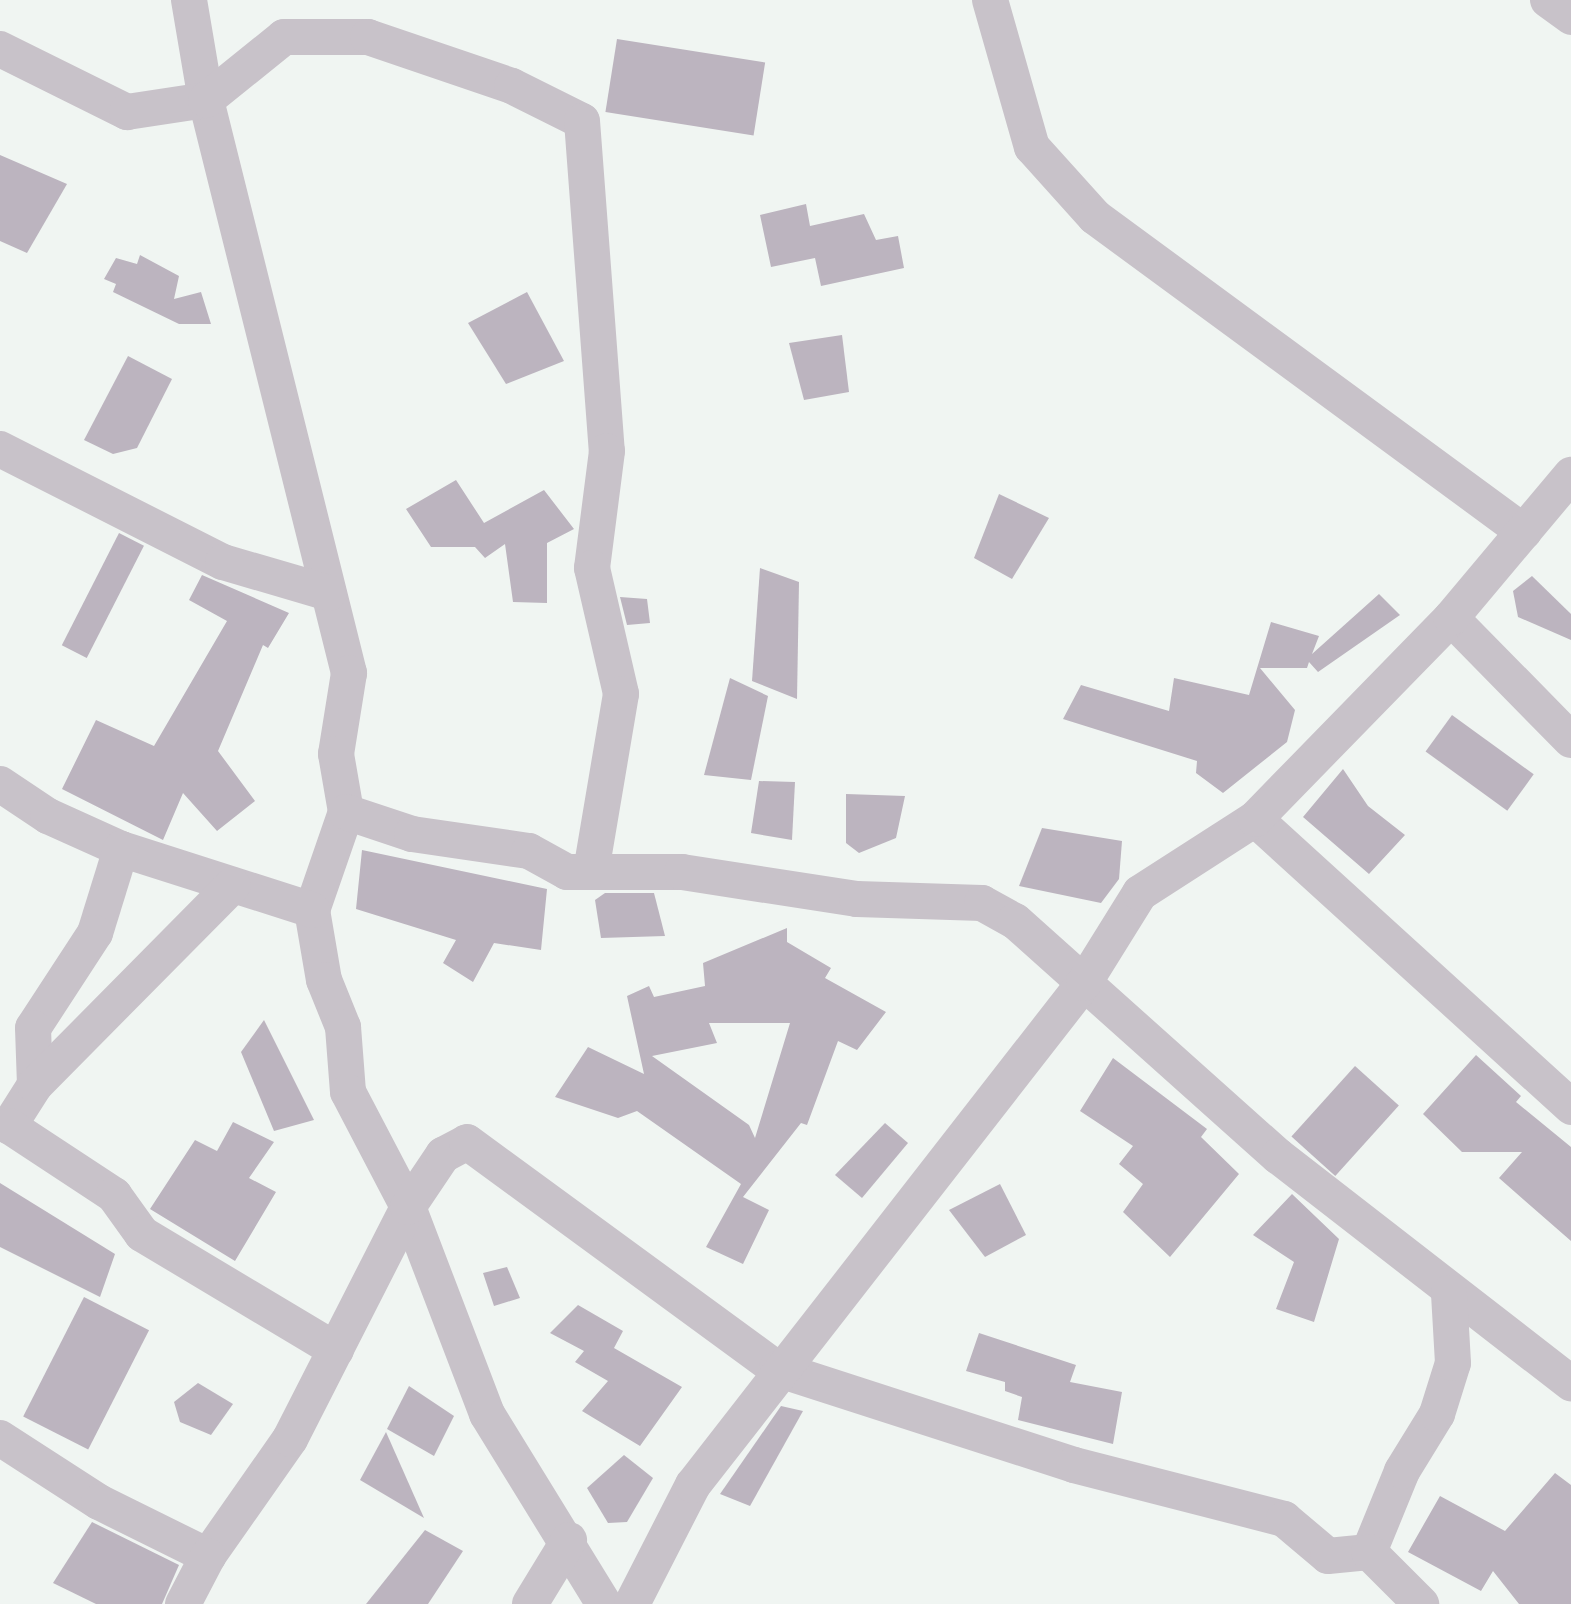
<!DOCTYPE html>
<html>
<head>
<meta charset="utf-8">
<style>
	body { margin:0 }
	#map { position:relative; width:1571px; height:1604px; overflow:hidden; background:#f0f5f2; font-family:"Titillium Web",sans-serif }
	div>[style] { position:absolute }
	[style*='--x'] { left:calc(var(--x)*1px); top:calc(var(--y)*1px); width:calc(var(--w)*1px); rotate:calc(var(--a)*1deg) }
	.building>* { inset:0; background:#bcb4bf; transform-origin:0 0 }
	.minor>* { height:36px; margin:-18px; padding:0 18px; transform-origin:18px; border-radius:18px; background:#c8c2c9 }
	span { translate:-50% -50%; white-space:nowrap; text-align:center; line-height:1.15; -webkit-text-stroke:8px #fff; paint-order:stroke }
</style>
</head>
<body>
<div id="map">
	<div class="building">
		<i style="left:617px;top:39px;width:150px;height:74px;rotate:9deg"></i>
		<i style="clip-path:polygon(0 155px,67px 184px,27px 253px,0 241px)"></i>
		<i style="clip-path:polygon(806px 204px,810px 226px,864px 214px,876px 240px,898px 236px,904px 268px,821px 286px,815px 258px,771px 267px,760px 215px)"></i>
		<i style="clip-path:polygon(140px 255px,179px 276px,174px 299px,201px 292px,211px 324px,179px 324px,113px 292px,116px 284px,104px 279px,116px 258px,137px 264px)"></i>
		<i style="clip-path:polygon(527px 292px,564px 361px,506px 384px,468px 323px)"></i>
		<i style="clip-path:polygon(842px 335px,849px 392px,804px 400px,789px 343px)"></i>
		<i style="clip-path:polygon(128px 356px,172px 379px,137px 448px,113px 454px,84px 440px)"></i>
		<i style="clip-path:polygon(456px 480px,484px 523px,544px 490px,574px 529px,547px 543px,547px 603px,513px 602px,505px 544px,485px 558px,475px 547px,431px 547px,406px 509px)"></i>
		<i style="clip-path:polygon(999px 494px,1049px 518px,1012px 579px,974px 558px)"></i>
		<i style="left:119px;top:533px;width:28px;height:126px;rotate:27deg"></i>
		<i style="clip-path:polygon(760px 568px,799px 582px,797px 699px,752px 681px)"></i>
		<i style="clip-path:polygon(202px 575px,289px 613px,268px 648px,263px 645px,218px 751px,255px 801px,217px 831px,183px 793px,163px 840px,62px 789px,96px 720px,154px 746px,227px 621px,189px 600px)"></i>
		<i style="clip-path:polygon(1532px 576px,1571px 614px,1571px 640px,1518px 617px,1513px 591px)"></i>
		<i style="clip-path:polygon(1379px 594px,1400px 615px,1318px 672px,1309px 662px,1307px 668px,1260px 668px,1295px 710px,1287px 742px,1223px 793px,1196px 773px,1197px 761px,1063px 719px,1081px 685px,1169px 711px,1174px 678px,1249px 695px,1271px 622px,1319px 636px,1312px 654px)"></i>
		<i style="clip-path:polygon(620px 597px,647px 599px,650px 623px,627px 625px)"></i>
		<i style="clip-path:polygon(730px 678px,768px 696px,751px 780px,704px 775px)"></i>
		<i style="left:1452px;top:715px;width:101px;height:45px;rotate:36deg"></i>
		<i style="clip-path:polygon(1343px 769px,1368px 806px,1405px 835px,1369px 874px,1303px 817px)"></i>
		<i style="clip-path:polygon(759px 781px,795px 782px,792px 840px,751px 833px)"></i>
		<i style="clip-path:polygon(846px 794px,905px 796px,896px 838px,859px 853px,846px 843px)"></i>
		<i style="clip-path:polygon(1042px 828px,1122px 841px,1119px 879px,1101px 903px,1019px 886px)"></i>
		<i style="clip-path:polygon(362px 850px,547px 889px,541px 950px,494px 943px,473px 982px,443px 963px,456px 940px,356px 909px)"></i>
		<i style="clip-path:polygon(605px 893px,654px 893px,665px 936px,601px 938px,595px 900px)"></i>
		<i style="clip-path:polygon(evenodd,787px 928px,787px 942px,831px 968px,825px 978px,886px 1012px,857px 1050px,838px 1041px,807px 1125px,801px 1123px,743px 1197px,769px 1210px,743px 1264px,706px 1247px,741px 1184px,637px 1111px,618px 1118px,555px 1097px,588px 1047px,644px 1074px,627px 996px,649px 986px,654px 997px,705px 986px,703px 963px,787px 928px,709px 1023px,790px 1023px,755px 1138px,749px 1125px,652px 1056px,717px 1043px,709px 1023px)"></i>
		<i style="clip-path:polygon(264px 1020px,314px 1120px,274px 1131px,241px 1052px)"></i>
		<i style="clip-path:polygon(1476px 1055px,1521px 1096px,1516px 1102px,1571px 1147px,1571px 1241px,1499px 1178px,1522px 1152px,1462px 1152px,1423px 1114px)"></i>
		<i style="clip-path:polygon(1113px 1058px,1207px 1129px,1201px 1137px,1239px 1174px,1170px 1257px,1123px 1212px,1143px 1184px,1119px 1164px,1133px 1146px,1080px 1111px)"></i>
		<i style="left:1355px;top:1066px;width:59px;height:95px;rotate:42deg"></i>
		<i style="clip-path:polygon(233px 1122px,274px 1142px,249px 1178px,276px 1192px,235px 1261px,150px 1209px,195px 1140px,217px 1151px)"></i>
		<i style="clip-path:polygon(885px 1123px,908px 1143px,862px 1198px,835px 1175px)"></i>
		<i style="clip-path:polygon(0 1183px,115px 1254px,100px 1297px,0 1247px)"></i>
		<i style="clip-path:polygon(1000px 1184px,1026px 1235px,985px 1257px,949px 1210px)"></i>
		<i style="clip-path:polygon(1292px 1194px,1339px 1239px,1314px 1322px,1276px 1309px,1294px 1262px,1253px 1235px)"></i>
		<i style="clip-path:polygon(507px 1267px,520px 1298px,494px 1306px,483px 1273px)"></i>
		<i style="left:84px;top:1297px;width:73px;height:134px;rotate:27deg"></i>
		<i style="clip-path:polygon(578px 1305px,623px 1331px,614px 1348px,682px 1387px,640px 1446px,582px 1411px,608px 1381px,575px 1362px,584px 1351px,550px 1333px)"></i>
		<i style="clip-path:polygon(979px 1333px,1076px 1365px,1070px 1382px,1122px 1392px,1113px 1444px,1018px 1420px,1022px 1397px,1005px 1391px,1005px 1382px,966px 1371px)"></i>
		<i style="clip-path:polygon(198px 1383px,233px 1404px,211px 1435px,180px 1422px,174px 1402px)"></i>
		<i style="clip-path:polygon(409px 1386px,454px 1416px,434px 1456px,387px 1429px)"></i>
		<i style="clip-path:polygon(781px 1406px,803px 1411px,750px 1506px,720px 1494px)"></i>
		<i style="clip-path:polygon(386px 1432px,424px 1518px,360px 1480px)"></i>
		<i style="clip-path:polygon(624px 1455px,653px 1478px,627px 1522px,608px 1523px,587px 1488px)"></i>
		<i style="clip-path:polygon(1555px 1473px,1571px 1485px,1571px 1604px,1519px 1604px,1493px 1571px,1481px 1591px,1408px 1552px,1440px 1496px,1505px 1531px)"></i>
		<i style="clip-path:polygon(92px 1522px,179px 1565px,162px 1604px,96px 1604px,53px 1583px)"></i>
		<i style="clip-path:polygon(425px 1530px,463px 1551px,428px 1604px,366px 1604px)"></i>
	</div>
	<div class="minor">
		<i style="--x:189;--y:0;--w:101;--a:80.4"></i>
		<i style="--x:206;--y:100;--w:591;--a:75.99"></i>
		<i style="--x:349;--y:673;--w:82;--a:99.1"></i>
		<i style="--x:336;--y:754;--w:59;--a:80.2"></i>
		<i style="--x:346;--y:812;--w:104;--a:109.1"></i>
		<i style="--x:312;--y:910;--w:71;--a:80.3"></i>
		<i style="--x:324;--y:980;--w:51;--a:68"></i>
		<i style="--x:343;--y:1027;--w:65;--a:85.6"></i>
		<i style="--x:348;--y:1092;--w:130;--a:62.4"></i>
		<i style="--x:408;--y:1207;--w:222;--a:69.1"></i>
		<i style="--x:487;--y:1414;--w:223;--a:58.4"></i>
		<i style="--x:990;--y:0;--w:153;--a:74.1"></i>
		<i style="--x:1032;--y:147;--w:94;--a:48"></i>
		<i style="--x:1095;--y:217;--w:532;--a:36.29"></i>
		<i style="--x:1548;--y:0;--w:29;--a:36"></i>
		<i style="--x:0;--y:49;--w:142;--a:26.4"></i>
		<i style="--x:127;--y:112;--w:80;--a:-8.6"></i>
		<i style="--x:206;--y:100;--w:100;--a:-38.9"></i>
		<i style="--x:284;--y:37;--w:84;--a:0"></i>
		<i style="--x:368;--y:37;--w:152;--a:18.8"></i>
		<i style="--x:512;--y:86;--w:78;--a:26.6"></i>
		<i style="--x:582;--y:121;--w:331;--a:85.7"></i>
		<i style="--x:607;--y:451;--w:118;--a:97.3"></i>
		<i style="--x:592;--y:568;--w:129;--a:77"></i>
		<i style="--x:621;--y:694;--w:180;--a:99.6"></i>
		<i style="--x:0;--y:449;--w:250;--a:26.9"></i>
		<i style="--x:223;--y:562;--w:110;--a:16.3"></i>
		<i style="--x:1451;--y:618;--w:171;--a:45.5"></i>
		<i style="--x:0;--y:784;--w:58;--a:33.7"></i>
		<i style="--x:48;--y:816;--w:80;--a:24.3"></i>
		<i style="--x:121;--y:849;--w:201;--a:17.7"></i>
		<i style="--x:346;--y:812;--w:70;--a:18.4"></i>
		<i style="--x:412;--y:834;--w:118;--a:8.3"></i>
		<i style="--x:529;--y:851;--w:43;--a:28.9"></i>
		<i style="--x:567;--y:872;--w:115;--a:0"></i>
		<i style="--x:682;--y:872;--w:177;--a:8.8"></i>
		<i style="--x:857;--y:899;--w:125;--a:1.8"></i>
		<i style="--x:982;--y:903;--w:38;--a:29"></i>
		<i style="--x:1015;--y:921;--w:353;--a:41.8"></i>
		<i style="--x:1278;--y:1156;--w:371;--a:37.8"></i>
		<i style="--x:1255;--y:819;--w:428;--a:42.3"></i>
		<i style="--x:121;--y:849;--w:88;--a:107.2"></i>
		<i style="--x:95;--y:933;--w:113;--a:123.1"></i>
		<i style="--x:33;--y:1028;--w:57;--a:88"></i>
		<i style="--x:35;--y:1085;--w:49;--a:122.4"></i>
		<i style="--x:9;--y:1126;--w:126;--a:33.3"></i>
		<i style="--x:114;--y:1195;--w:48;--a:54.3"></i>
		<i style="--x:142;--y:1234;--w:226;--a:30.9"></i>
		<i style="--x:35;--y:1085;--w:281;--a:-45.3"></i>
		<i style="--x:0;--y:1438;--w:118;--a:32.9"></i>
		<i style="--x:99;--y:1502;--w:122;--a:26.4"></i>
		<i style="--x:208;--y:1556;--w:143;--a:-55"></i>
		<i style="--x:290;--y:1439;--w:260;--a:-63"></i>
		<i style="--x:408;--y:1207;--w:63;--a:-56.1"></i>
		<i style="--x:443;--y:1155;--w:27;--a:-28"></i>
		<i style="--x:467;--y:1142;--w:384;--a:36.2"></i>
		<i style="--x:777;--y:1369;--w:312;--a:17.9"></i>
		<i style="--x:1074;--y:1465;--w:217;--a:14.4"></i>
		<i style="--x:1284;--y:1519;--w:57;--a:40.1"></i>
		<i style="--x:1328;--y:1556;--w:41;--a:-5.6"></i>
		<i style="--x:1369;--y:1552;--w:87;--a:-67.8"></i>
		<i style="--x:1402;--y:1471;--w:67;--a:-58.4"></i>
		<i style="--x:1437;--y:1414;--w:53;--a:-72.6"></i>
		<i style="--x:1453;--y:1363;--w:70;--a:-93.3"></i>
		<i style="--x:1369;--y:1552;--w:74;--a:45"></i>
		<i style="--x:183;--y:1604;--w:54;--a:-62.5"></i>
		<i style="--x:530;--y:1604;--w:75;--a:-58.6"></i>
		<i style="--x:632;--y:1604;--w:134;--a:-62.9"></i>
		<i style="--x:693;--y:1485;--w:636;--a:-52.09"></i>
		<i style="--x:1084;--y:983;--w:106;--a:-58.1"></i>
		<i style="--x:1140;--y:893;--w:137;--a:-32.8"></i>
		<i style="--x:1255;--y:819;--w:281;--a:-45.7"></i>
		<i style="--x:1451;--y:618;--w:187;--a:-50"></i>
	</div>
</div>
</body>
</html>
